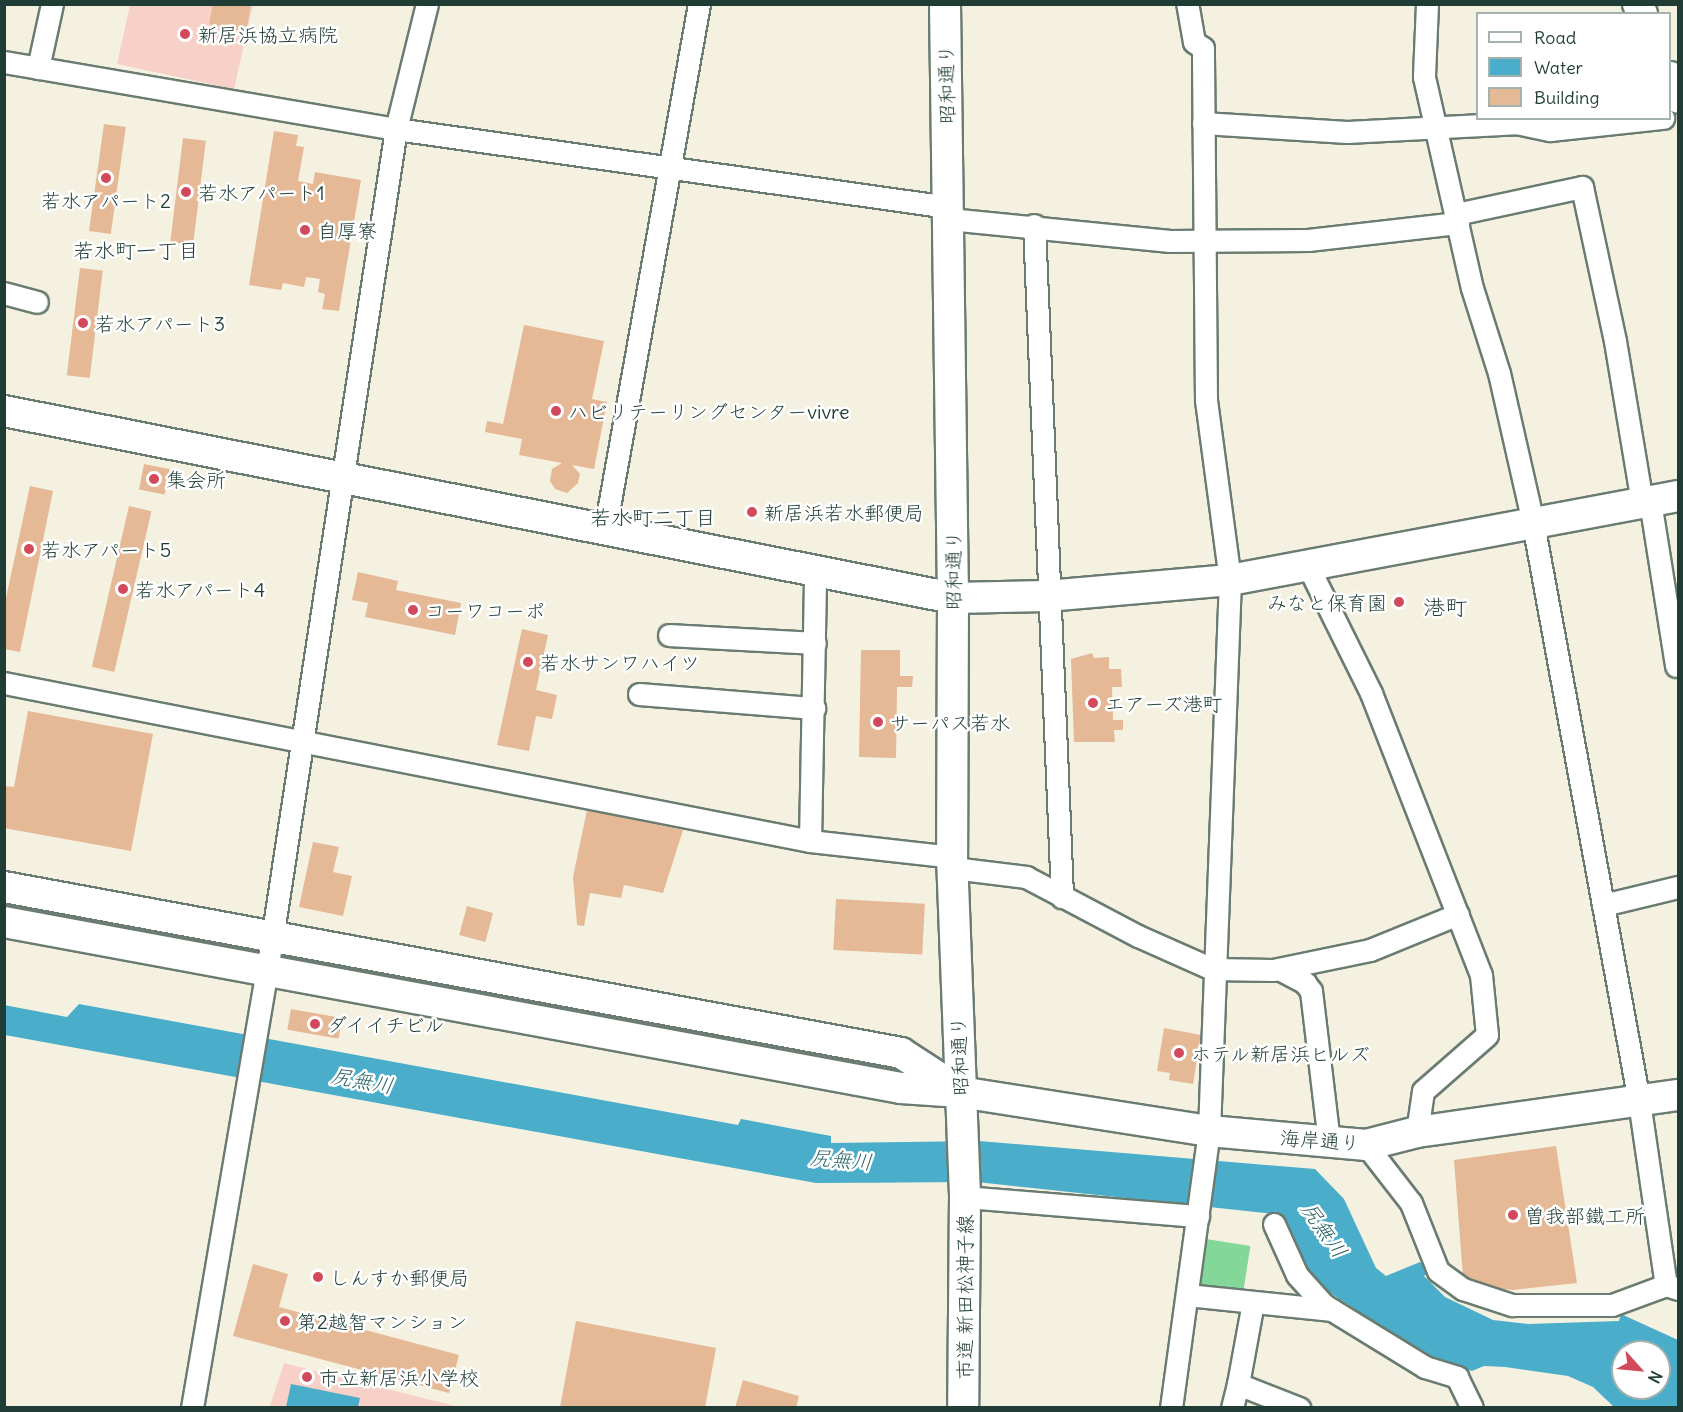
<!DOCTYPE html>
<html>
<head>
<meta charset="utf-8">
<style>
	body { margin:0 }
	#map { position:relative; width:1683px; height:1412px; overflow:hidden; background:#f5f1e1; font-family:Delius,"Klee One",sans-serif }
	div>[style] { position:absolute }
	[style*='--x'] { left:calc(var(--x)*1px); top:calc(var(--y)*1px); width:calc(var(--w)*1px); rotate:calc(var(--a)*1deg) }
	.built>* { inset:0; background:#f7d1c7 }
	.green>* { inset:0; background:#82d799; transform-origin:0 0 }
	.water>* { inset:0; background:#4aadca }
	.building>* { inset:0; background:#e5b896; transform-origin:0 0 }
	.roads { filter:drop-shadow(2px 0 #6a7c71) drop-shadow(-2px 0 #6a7c71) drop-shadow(0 2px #6a7c71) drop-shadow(0 -2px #6a7c71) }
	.street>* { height:21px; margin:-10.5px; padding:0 10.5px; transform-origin:10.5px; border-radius:10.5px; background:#fff }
	.secondary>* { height:30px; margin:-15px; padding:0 15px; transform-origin:15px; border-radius:15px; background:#fff }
	.dots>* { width:16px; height:16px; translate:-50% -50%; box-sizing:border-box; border:3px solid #fff; border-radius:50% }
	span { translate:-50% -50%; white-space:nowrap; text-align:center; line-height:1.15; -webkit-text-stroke:5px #fff; paint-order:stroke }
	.poi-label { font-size:20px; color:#1f3d34 }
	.left { translate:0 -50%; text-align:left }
	.right { translate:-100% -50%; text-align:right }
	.street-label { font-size:20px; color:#1f3d34 }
	.neighbourhood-label { font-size:21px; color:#1f3d34 }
	.water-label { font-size:21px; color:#2e6468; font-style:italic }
	.quarter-label { font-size:22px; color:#1f3d34 }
	.frame { position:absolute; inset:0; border:6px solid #1f3d34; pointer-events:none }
	.legend { position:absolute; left:1476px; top:12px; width:195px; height:108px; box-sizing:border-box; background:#fff; border:2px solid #a5b1ae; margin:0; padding:8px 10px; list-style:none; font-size:18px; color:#1f3d34 }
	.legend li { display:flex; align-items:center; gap:12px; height:30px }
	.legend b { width:30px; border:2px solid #a5b1ae }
	.north { position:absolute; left:1611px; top:1340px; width:60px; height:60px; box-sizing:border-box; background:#fff; border:2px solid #a5b1ae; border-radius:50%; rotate:117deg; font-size:16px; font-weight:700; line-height:24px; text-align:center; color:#1f3d34 }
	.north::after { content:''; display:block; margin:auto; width:21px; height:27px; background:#d1495b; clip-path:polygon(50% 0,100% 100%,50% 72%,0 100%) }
</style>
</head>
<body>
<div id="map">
	<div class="built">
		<i style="clip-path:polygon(130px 5px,253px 5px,234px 89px,117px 64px)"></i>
		<i style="clip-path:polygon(284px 1363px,459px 1407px,269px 1408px)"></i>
	</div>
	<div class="green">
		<i style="left:1206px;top:1239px;width:45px;height:50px;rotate:9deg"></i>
	</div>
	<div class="water">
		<i style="clip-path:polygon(evenodd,79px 1004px,738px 1125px,741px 1119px,831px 1136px,831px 1143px,979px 1141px,1315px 1169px,1344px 1199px,1376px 1268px,1386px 1276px,1420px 1262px,1430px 1272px,1424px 1276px,1445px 1297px,1493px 1320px,1528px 1324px,1619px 1321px,1621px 1314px,1678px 1340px,1678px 1407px,1614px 1407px,1593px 1387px,1568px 1376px,1505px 1367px,1484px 1366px,1472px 1371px,1430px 1358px,1315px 1283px,1283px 1215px,977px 1182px,816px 1183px,5px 1035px,4px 1005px,67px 1017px,79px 1004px,1623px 1352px,1659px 1352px,1659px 1388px,1623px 1388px,1623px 1352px)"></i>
		<i style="clip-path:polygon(291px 1384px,360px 1398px,358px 1407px,286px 1407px)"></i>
	</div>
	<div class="building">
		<i style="clip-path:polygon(213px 4px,251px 4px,246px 32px,209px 24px)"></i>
		<i style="left:104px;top:124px;width:22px;height:108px;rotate:8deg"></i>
		<i style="clip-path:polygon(274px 131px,298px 135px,296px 146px,304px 147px,298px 181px,313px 184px,315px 172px,361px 180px,339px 311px,322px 309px,325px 294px,318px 292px,320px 279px,306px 277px,304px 287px,283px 283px,281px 290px,249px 285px)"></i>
		<i style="left:183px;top:138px;width:23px;height:105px;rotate:7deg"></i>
		<i style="left:80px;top:268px;width:23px;height:108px;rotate:7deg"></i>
		<i style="clip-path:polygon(524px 325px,604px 341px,592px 399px,607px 402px,594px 469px,572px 465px,580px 474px,578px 483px,567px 493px,555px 489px,550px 481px,552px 469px,562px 463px,519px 455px,522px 439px,485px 432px,487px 421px,503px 424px)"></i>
		<i style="left:144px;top:464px;width:26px;height:26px;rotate:11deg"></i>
		<i style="clip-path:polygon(30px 486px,53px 491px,20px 652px,4px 649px,4px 607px)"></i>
		<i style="left:129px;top:506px;width:23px;height:165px;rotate:13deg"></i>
		<i style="clip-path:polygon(358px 572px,398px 581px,396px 590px,461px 603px,455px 635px,365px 617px,368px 603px,352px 600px)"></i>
		<i style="clip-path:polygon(522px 629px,548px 635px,536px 690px,557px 695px,552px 719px,536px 716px,529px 751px,497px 745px)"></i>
		<i style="clip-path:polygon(861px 650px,900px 650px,900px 676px,913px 676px,912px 687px,897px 687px,896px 758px,859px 757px)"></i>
		<i style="clip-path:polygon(1092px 653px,1094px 658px,1109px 657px,1109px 669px,1121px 669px,1122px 687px,1112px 687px,1113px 720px,1123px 720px,1123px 730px,1114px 730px,1115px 742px,1074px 742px,1071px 659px)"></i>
		<i style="clip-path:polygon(28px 711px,153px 734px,131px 851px,4px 828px,4px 786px,14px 787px)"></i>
		<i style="clip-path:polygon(587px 810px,683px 830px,663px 893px,624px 885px,621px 898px,590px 893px,584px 926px,577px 925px,573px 877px)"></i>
		<i style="clip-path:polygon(313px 842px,339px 847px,333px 872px,352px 876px,343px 916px,299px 907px)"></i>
		<i style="left:836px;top:899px;width:89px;height:51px;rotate:3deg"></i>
		<i style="left:467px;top:906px;width:27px;height:30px;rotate:15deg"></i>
		<i style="left:291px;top:1009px;width:52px;height:21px;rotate:10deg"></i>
		<i style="clip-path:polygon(1164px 1028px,1201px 1035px,1193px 1084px,1169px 1080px,1170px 1073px,1157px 1071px)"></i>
		<i style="clip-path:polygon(1556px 1146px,1577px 1283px,1513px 1290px,1482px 1287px,1463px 1277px,1454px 1160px)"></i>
		<i style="clip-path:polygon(253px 1264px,288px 1274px,279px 1307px,459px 1355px,449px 1393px,233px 1336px)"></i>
		<i style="clip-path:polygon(576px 1321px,716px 1348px,705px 1408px,560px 1407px)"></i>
		<i style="clip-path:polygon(743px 1380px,799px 1396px,796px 1408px,735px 1408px)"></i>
	</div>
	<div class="roads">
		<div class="street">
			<i style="--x:1427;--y:4;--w:73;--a:92.4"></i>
			<i style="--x:1424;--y:77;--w:216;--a:77.2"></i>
			<i style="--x:1472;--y:288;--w:89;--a:72.4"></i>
			<i style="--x:1499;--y:373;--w:154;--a:77.2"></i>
			<i style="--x:1533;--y:523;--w:588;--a:79.61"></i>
			<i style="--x:1639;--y:1101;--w:186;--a:81.7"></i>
			<i style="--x:1666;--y:1285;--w:13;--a:18"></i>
			<i style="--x:4;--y:62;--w:398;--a:9.7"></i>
			<i style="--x:396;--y:129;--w:557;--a:8.04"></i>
			<i style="--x:38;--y:68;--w:66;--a:-77.7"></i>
			<i style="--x:1203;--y:123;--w:144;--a:3.6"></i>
			<i style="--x:1347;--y:132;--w:169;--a:-3"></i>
			<i style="--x:1516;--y:123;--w:35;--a:12"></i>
			<i style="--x:1550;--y:130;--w:114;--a:-6.1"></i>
			<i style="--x:1456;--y:214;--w:129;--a:-12.1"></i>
			<i style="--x:1582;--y:187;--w:157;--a:77.9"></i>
			<i style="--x:1615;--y:341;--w:163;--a:80.5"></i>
			<i style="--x:949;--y:219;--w:222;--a:5.7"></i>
			<i style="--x:1170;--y:241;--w:138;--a:-0.4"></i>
			<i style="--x:1308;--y:240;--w:151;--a:-6.5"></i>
			<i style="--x:1034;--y:225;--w:673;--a:87.61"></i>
			<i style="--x:4;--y:293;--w:34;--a:15"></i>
			<i style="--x:1650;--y:501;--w:167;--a:81"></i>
			<i style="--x:605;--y:529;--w:533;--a:-79.85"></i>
			<i style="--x:1308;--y:566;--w:142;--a:63.6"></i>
			<i style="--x:1371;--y:693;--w:303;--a:68.7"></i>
			<i style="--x:1481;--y:975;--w:60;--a:84.3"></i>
			<i style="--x:1487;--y:1035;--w:85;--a:138.8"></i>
			<i style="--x:1423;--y:1091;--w:41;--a:98.3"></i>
			<i style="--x:669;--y:635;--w:146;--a:3.1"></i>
			<i style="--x:4;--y:683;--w:821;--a:11.09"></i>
			<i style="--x:810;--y:841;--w:143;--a:6.4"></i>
			<i style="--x:639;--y:694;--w:176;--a:4.6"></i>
			<i style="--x:810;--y:841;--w:272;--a:-88.9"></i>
			<i style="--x:953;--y:868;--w:74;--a:7"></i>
			<i style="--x:1026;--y:877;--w:127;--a:27.8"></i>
			<i style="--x:1138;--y:936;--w:81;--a:24"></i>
			<i style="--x:1212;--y:969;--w:61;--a:0.9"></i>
			<i style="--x:1273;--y:970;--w:99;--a:-11.7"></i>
			<i style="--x:1370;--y:950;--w:95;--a:-22.2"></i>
			<i style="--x:1603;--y:905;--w:77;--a:-13.5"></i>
			<i style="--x:1279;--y:969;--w:30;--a:28"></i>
			<i style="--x:1305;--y:983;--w:10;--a:53"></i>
			<i style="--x:1311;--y:991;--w:151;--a:83.2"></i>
			<i style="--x:1366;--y:1145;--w:73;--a:52.2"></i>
			<i style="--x:1411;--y:1203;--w:73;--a:68.3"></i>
			<i style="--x:1438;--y:1271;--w:31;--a:36"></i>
			<i style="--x:1463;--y:1289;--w:52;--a:18.1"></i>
			<i style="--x:1512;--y:1305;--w:100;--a:0"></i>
			<i style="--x:1612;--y:1305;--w:58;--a:-20.3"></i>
			<i style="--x:965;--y:1197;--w:234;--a:4.7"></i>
			<i style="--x:1274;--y:1224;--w:56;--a:65.7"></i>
			<i style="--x:1297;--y:1275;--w:40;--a:48"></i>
			<i style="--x:1324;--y:1305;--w:119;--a:31.5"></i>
			<i style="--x:1425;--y:1367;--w:34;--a:17"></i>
			<i style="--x:1457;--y:1377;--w:34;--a:64"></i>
			<i style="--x:1187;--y:1295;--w:146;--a:5.9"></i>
			<i style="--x:1238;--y:1384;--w:83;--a:-79.6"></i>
			<i style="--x:192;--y:1408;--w:476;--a:-80.3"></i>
			<i style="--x:272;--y:939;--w:819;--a:-81.3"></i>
			<i style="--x:396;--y:129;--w:129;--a:-76.1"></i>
			<i style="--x:1171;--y:1408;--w:280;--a:-82.2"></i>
			<i style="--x:1209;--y:1131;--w:551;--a:-87.82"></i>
			<i style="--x:1230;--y:580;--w:182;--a:-97.6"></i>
			<i style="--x:1206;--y:400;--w:352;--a:-90.5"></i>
			<i style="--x:1203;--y:48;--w:11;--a:-146"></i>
			<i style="--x:1194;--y:42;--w:39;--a:-100"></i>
			<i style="--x:1232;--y:1408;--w:25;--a:-76"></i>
			<i style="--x:1238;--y:1384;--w:66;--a:21.5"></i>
		</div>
		<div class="secondary">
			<i style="--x:945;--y:4;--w:594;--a:89.23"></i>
			<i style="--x:953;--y:598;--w:259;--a:90.2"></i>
			<i style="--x:952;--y:857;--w:340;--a:87.8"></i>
			<i style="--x:965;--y:1197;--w:211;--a:90.5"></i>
			<i style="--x:1638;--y:4;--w:11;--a:68"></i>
			<i style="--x:1670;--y:77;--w:22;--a:69"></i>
			<i style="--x:4;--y:411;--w:967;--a:11.15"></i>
			<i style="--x:953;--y:598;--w:94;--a:-1.2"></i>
			<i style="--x:1047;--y:596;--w:184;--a:-5"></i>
			<i style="--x:1230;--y:580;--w:456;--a:-10.6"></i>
			<i style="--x:4;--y:887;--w:912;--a:10.48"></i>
			<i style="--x:901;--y:1053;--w:68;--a:33"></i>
			<i style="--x:4;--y:922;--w:912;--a:10.48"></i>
			<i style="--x:901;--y:1088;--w:59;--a:3.9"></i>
			<i style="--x:960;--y:1092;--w:252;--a:8.9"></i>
			<i style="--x:1209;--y:1131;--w:158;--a:5.1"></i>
			<i style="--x:1366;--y:1145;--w:53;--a:-14.3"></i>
			<i style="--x:1417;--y:1132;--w:264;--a:-8.1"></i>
		</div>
	</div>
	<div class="dots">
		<i style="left:185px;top:34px;background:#d1495b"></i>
		<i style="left:106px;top:178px;background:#d1495b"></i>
		<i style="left:186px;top:192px;background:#d1495b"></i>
		<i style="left:305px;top:230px;background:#d1495b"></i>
		<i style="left:83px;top:323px;background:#d1495b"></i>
		<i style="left:556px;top:411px;background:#d1495b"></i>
		<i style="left:154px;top:479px;background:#d1495b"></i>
		<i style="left:752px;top:512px;background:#d1495b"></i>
		<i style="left:29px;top:549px;background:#d1495b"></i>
		<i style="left:123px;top:589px;background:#d1495b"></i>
		<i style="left:1399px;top:602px;background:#d1495b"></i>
		<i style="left:413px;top:610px;background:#d1495b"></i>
		<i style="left:528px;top:662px;background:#d1495b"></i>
		<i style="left:1093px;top:703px;background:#d1495b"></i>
		<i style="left:878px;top:722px;background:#d1495b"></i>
		<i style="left:315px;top:1024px;background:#d1495b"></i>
		<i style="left:1179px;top:1053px;background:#d1495b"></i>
		<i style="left:1513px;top:1215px;background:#d1495b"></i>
		<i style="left:318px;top:1277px;background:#d1495b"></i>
		<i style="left:285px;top:1321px;background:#d1495b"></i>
		<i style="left:307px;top:1377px;background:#d1495b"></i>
	</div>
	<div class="poi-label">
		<span class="left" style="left:198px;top:34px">新居浜協立病院</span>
		<span class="left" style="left:198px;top:192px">若水アパート1</span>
		<span style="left:106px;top:200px">若水アパート2</span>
		<span class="left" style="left:317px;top:230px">自厚寮</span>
		<span class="left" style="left:95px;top:323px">若水アパート3</span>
		<span class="left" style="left:568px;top:411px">ハビリテーリングセンターvivre</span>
		<span class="left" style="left:166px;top:479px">集会所</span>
		<span class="left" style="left:764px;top:512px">新居浜若水郵便局</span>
		<span class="left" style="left:41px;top:549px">若水アパート5</span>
		<span class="left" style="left:135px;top:589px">若水アパート4</span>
		<span class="right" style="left:1387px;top:602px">みなと保育園</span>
		<span class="left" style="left:425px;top:610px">コーワコーポ</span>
		<span class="left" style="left:540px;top:662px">若水サンワハイツ</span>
		<span class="left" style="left:1105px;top:703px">エアーズ港町</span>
		<span class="left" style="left:890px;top:722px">サーパス若水</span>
		<span class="left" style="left:327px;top:1024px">ダイイチビル</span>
		<span class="left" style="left:1191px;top:1053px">ホテル新居浜ヒルズ</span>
		<span class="left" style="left:1525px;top:1215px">曽我部鐵工所</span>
		<span class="left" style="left:330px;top:1277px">しんすか郵便局</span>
		<span class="left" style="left:297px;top:1321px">第2越智マンション</span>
		<span class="left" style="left:319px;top:1377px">市立新居浜小学校</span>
	</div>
	<div class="street-label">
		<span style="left:946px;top:84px;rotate:-91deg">昭和通り</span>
		<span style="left:953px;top:570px;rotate:-90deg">昭和通り</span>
		<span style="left:959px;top:1056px;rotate:-92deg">昭和通り</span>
		<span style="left:1320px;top:1140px;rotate:4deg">海岸通り</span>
		<span style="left:964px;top:1297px;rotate:-90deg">市道 新田松神子線</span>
	</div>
	<div class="neighbourhood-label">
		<span style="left:136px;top:251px">若水町一丁目</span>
		<span style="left:653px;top:518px">若水町二丁目</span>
	</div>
	<div class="water-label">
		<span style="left:362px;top:1081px;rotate:10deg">尻無川</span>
		<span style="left:841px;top:1160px;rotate:5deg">尻無川</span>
		<span style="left:1324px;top:1230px;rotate:55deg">尻無川</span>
	</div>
	<div class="quarter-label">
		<span style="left:1445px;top:608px">港町</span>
	</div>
	<div class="frame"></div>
	<ul class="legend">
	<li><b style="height:8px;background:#fff"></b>Road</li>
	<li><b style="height:16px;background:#4aadca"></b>Water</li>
	<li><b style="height:16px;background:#e5b896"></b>Building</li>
	</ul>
	<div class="north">N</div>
</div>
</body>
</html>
